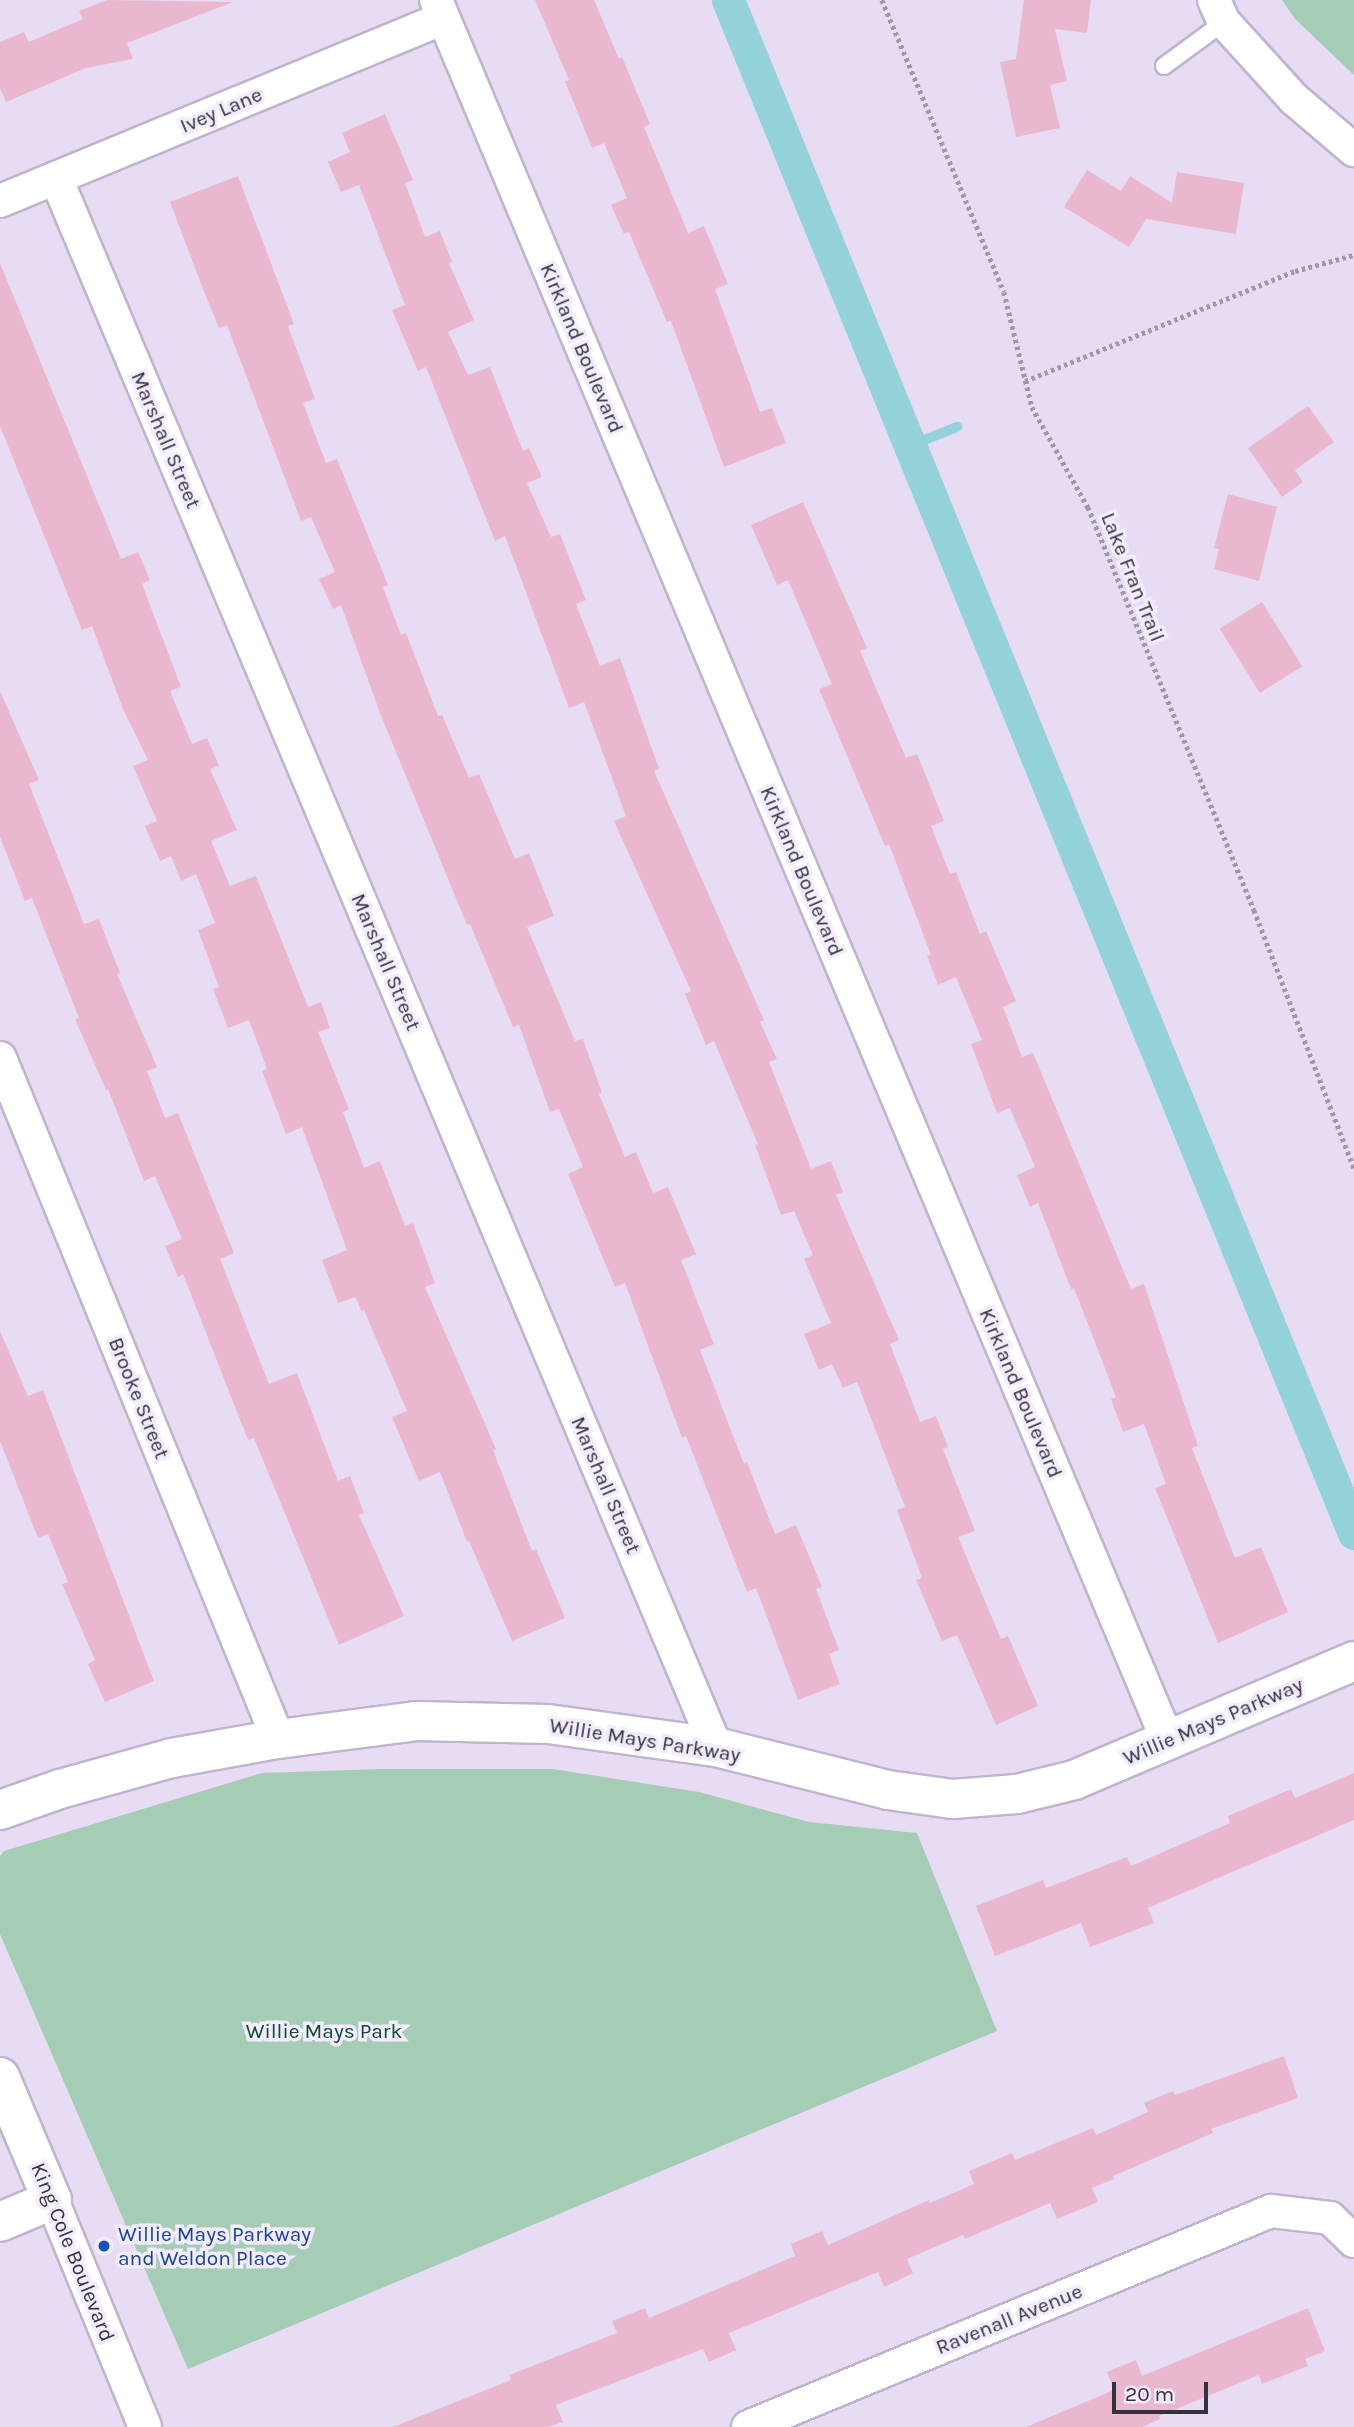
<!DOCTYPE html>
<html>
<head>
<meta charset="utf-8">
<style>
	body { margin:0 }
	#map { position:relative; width:1354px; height:2427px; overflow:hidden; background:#e7dcf4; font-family:Karla,sans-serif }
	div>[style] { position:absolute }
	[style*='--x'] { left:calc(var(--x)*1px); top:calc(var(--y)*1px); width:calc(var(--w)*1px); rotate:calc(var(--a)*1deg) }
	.green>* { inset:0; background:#a5ccb5 }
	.stream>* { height:10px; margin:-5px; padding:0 5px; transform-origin:5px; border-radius:5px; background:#93d2d9 }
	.canal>* { height:33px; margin:-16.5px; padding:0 16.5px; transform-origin:16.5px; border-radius:16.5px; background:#93d2d9 }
	.building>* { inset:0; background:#eab8ce; transform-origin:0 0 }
	.path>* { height:4.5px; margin-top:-2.25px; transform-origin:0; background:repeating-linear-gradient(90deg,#a098aa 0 3.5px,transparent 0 7px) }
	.roads { filter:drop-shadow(2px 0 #bfb5cc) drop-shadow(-2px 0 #bfb5cc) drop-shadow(0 2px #bfb5cc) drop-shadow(0 -2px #bfb5cc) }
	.lane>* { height:16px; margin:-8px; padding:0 8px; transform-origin:8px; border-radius:8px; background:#fff }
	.street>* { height:32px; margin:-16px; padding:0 16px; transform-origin:16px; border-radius:16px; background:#fff }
	.secondary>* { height:38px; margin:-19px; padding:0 19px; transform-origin:19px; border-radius:19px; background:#fff }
	.dots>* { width:19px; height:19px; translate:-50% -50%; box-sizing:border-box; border:4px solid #f3ebfe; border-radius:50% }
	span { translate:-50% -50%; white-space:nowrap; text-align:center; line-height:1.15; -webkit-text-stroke:7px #f3ebfe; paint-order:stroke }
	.street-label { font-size:21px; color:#36323b }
	.park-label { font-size:21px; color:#0d4a2f }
	.transit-label { font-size:21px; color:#164399 }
	.left { translate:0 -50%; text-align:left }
	.scale { position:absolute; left:1112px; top:2382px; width:96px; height:32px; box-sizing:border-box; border:4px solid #36323b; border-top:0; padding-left:9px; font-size:21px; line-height:24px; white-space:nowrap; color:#36323b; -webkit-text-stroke:5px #f3ebfe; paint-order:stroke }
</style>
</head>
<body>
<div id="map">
	<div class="green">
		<i style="clip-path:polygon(1282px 0,1354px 0,1354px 75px,1295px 19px)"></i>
		<i style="clip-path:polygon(381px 1769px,553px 1769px,699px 1792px,809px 1822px,917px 1833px,997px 2031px,188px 2369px,0 1934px,0 1856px,4px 1851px,262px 1773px)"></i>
	</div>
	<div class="stream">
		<i style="--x:909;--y:446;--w:52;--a:-21.6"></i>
	</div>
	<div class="canal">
		<i style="--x:728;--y:0;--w:1656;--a:67.79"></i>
	</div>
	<div class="building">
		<i style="clip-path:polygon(107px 0,233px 2px,127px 43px,133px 59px,86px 68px,6px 102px,0 88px,0 42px,24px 32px,29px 42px,83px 19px,79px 11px)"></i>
		<i style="clip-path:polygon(535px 0,594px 0,619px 59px,622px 57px,650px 124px,644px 127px,688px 233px,704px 226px,728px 284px,715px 289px,760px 412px,772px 408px,786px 443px,724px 467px,671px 321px,667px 322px,629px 232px,624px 234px,611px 205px,627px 198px,604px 143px,592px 148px,565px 81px,569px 80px)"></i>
		<i style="clip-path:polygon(1024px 0,1091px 0,1087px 33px,1055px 29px,1067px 81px,1050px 85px,1060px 128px,1016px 137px,1000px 62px,1016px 59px)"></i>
		<i style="clip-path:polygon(385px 114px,413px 180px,405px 183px,425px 237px,440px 231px,452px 262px,449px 263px,474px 320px,448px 332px,468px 375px,490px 367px,523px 451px,529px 448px,542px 477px,527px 483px,551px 537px,560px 534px,586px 600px,576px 604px,600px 666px,620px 658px,659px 769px,654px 771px,764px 1020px,760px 1022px,777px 1059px,769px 1062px,811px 1169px,831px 1161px,843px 1192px,836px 1195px,899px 1340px,890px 1344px,920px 1422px,936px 1416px,948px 1447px,943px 1449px,975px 1531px,958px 1537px,1001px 1639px,1008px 1636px,1038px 1706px,996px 1725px,957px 1635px,942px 1641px,916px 1580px,922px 1578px,897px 1510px,905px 1507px,857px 1382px,843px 1388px,832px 1364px,819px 1370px,804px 1334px,831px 1323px,804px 1259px,813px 1255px,794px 1211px,781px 1215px,755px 1145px,758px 1144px,714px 1041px,706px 1045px,685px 994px,691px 991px,614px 821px,626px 816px,584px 702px,569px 708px,505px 536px,495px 541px,426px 367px,418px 371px,392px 310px,405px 305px,359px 185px,341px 192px,328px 162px,350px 152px,342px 133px)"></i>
		<i style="clip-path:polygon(1087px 170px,1121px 191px,1130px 176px,1172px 203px,1177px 172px,1244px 183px,1236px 234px,1146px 219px,1129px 247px,1064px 207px)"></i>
		<i style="clip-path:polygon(238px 176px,294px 324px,288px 326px,315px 399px,303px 403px,326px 463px,337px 459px,388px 585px,383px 587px,401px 635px,406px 633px,438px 716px,442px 715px,469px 778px,479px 774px,515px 859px,529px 853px,554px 916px,527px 927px,575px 1041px,583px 1039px,602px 1093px,599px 1094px,625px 1157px,636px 1152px,653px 1193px,668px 1187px,696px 1254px,681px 1260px,714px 1344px,700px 1350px,744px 1464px,747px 1462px,775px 1534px,796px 1525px,822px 1587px,816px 1589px,839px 1650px,829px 1654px,840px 1684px,798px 1700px,756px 1588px,747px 1592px,686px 1436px,682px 1438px,625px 1283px,615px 1287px,568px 1174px,583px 1167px,559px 1109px,550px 1112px,519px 1025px,513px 1027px,470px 924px,467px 925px,380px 713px,341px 605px,333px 609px,319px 579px,335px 572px,311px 517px,301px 521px,227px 325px,219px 328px,203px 289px,170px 202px)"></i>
		<i style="clip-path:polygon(0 263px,121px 559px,138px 552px,150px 580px,142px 584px,181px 687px,170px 691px,192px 744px,207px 738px,219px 766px,210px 769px,237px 830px,211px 841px,230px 886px,256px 876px,308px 1007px,321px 1002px,330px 1028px,318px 1032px,349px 1109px,343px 1112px,364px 1168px,380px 1161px,405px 1226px,413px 1223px,435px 1283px,425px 1287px,496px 1449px,493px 1450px,532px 1551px,536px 1549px,565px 1618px,512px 1641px,469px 1541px,467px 1542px,440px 1472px,419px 1481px,392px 1417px,407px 1411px,364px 1310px,361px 1311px,356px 1297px,338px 1303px,322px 1260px,347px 1250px,302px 1127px,286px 1134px,262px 1071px,267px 1069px,249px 1020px,228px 1028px,213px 989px,219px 987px,198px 930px,215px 923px,196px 874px,181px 881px,171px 856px,160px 861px,145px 826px,157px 821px,133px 766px,148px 760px,123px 709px,92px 626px,82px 630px,0 426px)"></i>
		<i style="clip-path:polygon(1308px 406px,1334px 442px,1295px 470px,1303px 482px,1282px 497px,1248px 448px)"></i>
		<i style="clip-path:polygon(1228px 494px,1277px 507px,1259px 581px,1214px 569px,1219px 549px,1214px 548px)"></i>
		<i style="clip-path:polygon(803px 502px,867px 648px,860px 651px,906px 758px,917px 754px,944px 821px,931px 826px,950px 874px,956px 872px,980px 934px,986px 931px,1016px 1001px,1003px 1007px,1022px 1057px,1033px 1053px,1131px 1289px,1144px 1284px,1198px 1446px,1192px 1448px,1235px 1558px,1261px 1547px,1288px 1612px,1218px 1643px,1155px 1488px,1166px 1484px,1144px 1424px,1123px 1432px,1111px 1399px,1116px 1397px,1074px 1288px,1071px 1289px,1038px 1203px,1030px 1207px,1017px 1175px,1035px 1167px,1010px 1108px,997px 1113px,971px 1044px,982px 1040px,956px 977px,938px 985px,927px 956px,931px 955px,889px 844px,885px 846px,819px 689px,832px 684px,788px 580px,777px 585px,751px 525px)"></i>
		<i style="left:1262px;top:602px;width:76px;height:50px;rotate:58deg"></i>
		<i style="clip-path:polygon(0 691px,39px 780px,29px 784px,84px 924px,99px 919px,120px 973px,117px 974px,157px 1067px,147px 1071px,165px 1118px,178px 1113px,234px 1253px,220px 1259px,269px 1384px,297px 1373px,338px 1481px,350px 1476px,364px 1513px,359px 1515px,404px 1616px,339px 1645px,254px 1438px,248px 1440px,183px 1274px,178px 1277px,165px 1246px,182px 1239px,155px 1176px,144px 1181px,108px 1089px,106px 1090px,75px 1019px,79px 1018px,32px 898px,25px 901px,0 837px)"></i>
		<i style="clip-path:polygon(0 1331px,28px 1396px,43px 1390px,154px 1681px,105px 1702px,88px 1664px,95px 1660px,62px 1584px,68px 1582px,48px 1534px,38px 1538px,0 1441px)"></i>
		<i style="clip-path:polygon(1354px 1773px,1354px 1820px,1148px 1908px,1154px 1923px,1090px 1947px,1081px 1923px,995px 1956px,976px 1906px,1043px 1880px,1046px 1888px,1127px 1857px,1131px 1866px,1230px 1823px,1228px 1816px,1291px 1789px,1295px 1798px)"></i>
		<i style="clip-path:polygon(1284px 2056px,1298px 2098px,1211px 2129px,1213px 2133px,1113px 2176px,1114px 2179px,1092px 2188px,1098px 2202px,1057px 2219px,1050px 2203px,965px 2239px,963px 2235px,907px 2259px,913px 2273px,884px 2287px,878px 2272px,729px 2333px,736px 2350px,709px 2362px,703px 2349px,556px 2405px,563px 2422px,548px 2427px,393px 2427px,511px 2380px,509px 2375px,617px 2333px,612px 2321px,645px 2308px,649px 2318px,795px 2256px,791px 2244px,822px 2231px,828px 2245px,929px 2200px,930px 2203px,974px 2184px,969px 2171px,1012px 2153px,1015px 2160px,1093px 2128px,1096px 2135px,1148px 2112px,1144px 2103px,1173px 2091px,1175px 2095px)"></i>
		<i style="clip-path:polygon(1308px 2308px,1325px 2351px,1305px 2359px,1308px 2366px,1262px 2384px,1259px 2375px,1159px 2416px,1160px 2419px,1142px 2427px,1026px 2427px,1114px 2390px,1107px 2372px,1136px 2360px,1142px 2376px)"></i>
	</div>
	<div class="path">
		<i style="--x:882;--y:0;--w:316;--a:67.3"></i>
		<i style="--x:1004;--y:292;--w:118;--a:76.3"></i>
		<i style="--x:1032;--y:407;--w:115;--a:60.8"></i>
		<i style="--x:1088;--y:507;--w:436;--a:67.6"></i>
		<i style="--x:1254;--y:910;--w:277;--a:68.8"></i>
		<i style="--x:1025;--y:381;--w:292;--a:-22.2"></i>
		<i style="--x:1295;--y:271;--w:61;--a:-15.2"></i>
	</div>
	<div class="roads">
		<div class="lane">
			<i style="--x:1164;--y:66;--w:74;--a:-36.3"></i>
		</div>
		<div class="street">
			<i style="--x:436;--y:0;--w:1889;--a:67.2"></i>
			<i style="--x:1214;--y:0;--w:24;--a:66"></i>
			<i style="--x:1224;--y:22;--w:104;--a:47.7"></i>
			<i style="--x:1294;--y:99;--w:79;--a:40.4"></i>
			<i style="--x:56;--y:178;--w:1702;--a:67.19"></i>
			<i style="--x:0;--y:201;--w:479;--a:-22.4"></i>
			<i style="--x:0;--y:1058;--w:736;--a:67.79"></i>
			<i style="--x:52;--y:2200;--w:245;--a:67.7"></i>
			<i style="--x:748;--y:2427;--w:566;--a:-22.44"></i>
			<i style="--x:1271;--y:2211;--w:59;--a:6.8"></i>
			<i style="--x:1330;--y:2218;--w:33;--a:44"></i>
		</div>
		<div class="secondary">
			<i style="--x:0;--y:1810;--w:64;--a:-19.3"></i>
			<i style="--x:60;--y:1789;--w:116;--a:-15.5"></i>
			<i style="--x:172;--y:1758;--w:108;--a:-10.2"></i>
			<i style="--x:278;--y:1739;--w:139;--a:-7.4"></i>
			<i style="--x:416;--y:1721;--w:132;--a:1.3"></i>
			<i style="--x:548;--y:1724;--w:170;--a:7.8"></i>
			<i style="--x:716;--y:1747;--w:177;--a:14"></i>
			<i style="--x:888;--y:1790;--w:66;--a:7.9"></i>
			<i style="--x:953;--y:1799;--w:64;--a:-4.5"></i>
			<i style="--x:1017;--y:1794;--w:59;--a:-13.8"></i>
			<i style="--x:1074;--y:1780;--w:304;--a:-23"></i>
			<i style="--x:0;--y:2077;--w:134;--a:67.1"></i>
			<i style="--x:52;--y:2200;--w:56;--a:157.1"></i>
		</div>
	</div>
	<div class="dots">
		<i style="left:104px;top:2246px;background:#1a4fb4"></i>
	</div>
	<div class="street-label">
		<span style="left:221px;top:110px;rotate:-23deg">Ivey Lane</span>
		<span style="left:582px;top:348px;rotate:67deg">Kirkland Boulevard</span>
		<span style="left:166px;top:440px;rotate:67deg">Marshall Street</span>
		<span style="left:1133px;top:577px;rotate:68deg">Lake Fran Trail</span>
		<span style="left:802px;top:871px;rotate:67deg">Kirkland Boulevard</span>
		<span style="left:386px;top:962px;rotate:67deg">Marshall Street</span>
		<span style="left:1021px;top:1393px;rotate:67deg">Kirkland Boulevard</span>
		<span style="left:139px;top:1398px;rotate:68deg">Brooke Street</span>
		<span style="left:606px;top:1485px;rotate:67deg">Marshall Street</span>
		<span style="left:1213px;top:1721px;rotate:-23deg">Willie Mays Parkway</span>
		<span style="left:645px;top:1740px;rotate:9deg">Willie Mays Parkway</span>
		<span style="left:73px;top:2252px;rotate:68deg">King Cole Boulevard</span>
		<span style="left:1009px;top:2319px;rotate:-22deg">Ravenall Avenue</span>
	</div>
	<div class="park-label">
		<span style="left:324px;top:2031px">Willie Mays Park</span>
	</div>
	<div class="transit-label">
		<span class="left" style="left:118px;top:2246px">Willie Mays Parkway<br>and Weldon Place</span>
	</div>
	<div class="scale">20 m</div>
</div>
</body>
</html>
